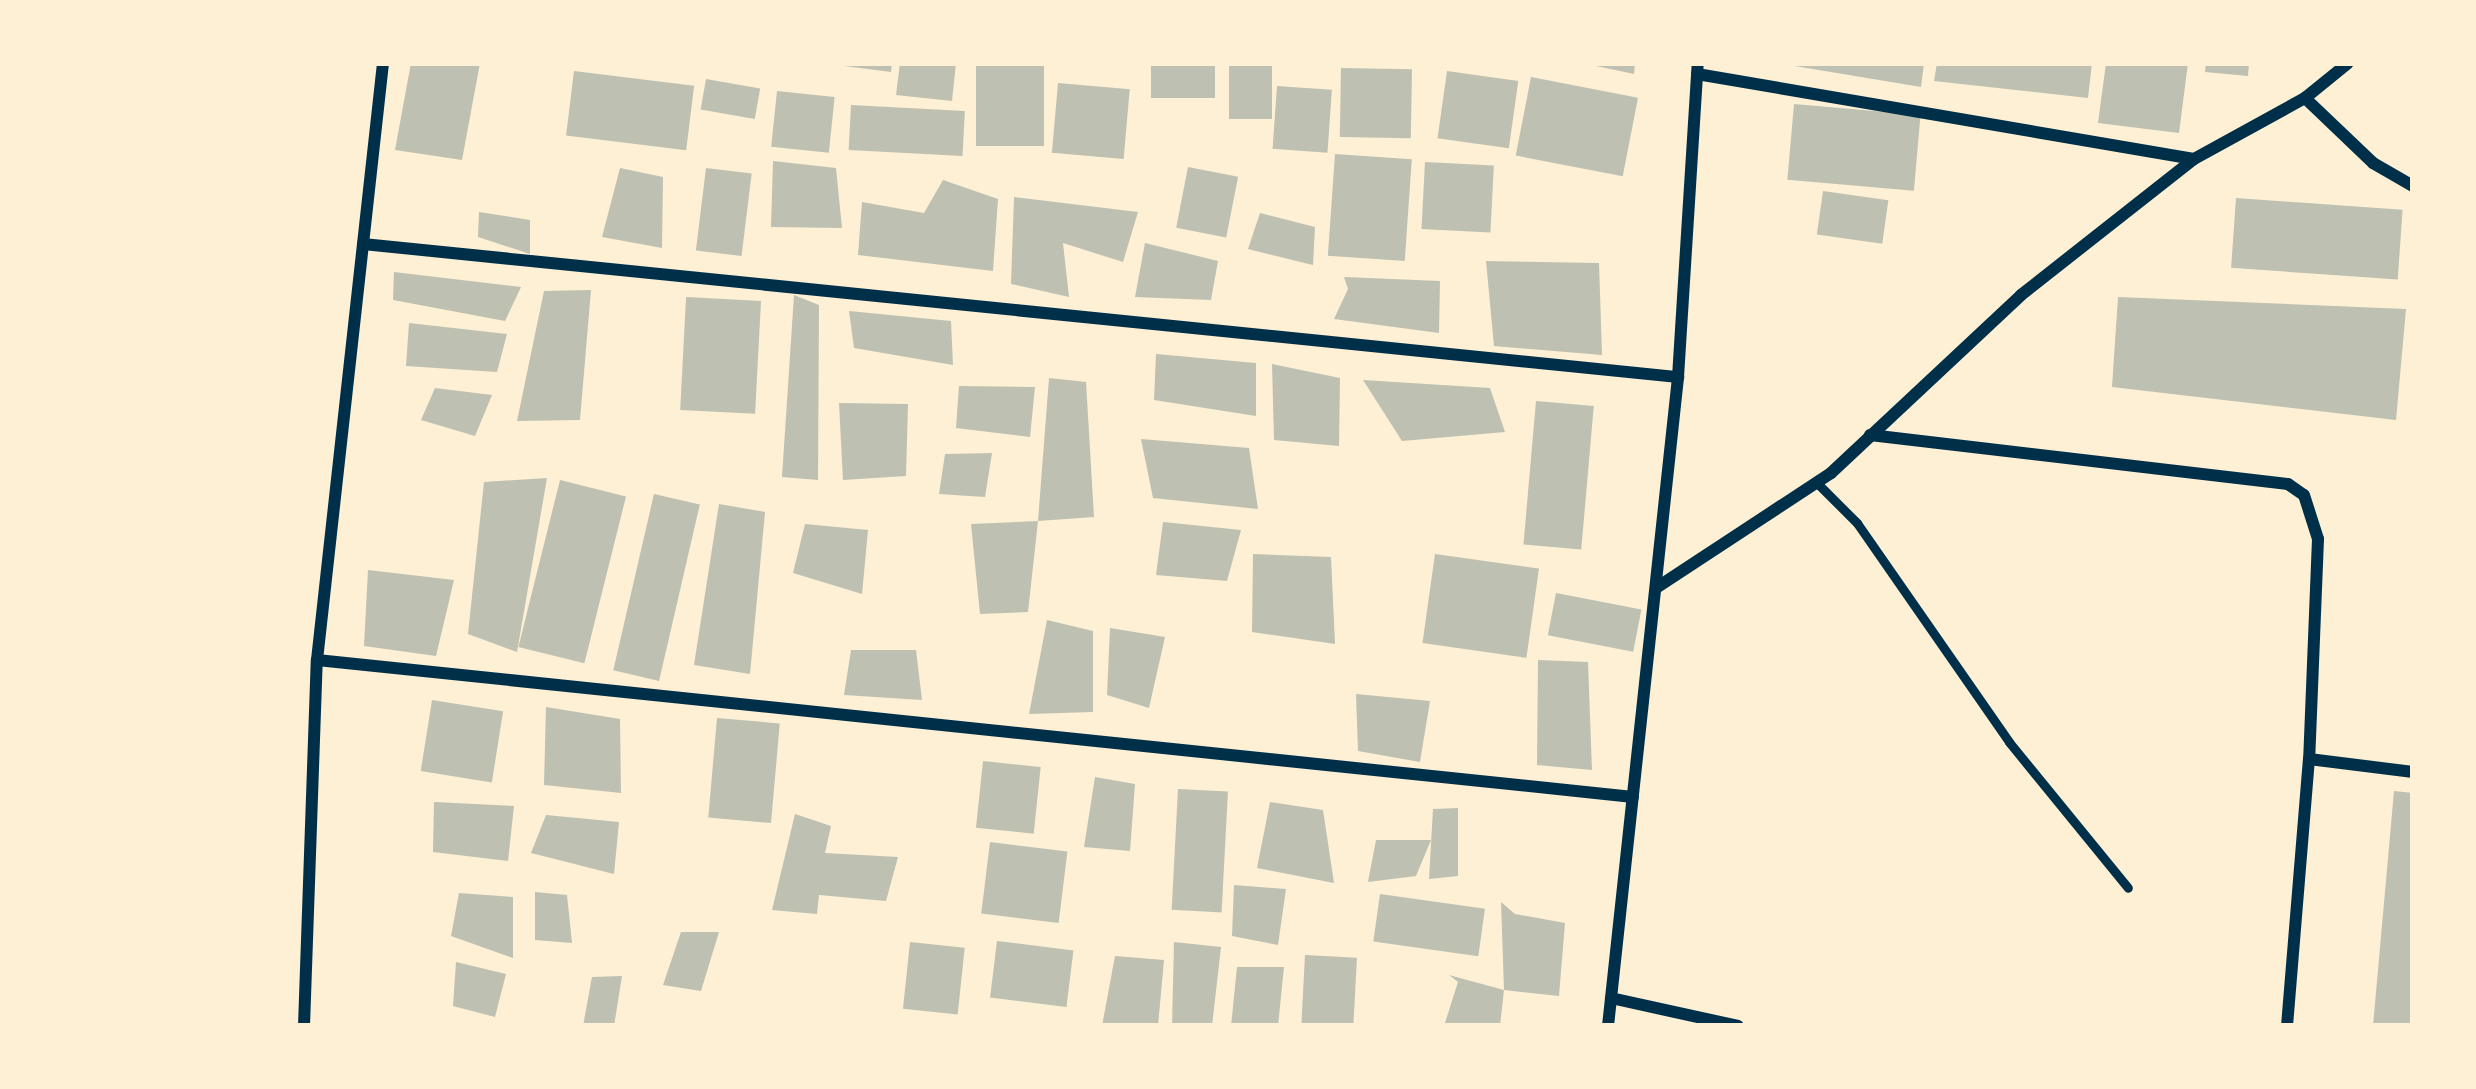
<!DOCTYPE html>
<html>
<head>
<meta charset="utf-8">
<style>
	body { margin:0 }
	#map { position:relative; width:2476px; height:1089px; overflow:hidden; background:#fdf0d5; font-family:"Varela Round",sans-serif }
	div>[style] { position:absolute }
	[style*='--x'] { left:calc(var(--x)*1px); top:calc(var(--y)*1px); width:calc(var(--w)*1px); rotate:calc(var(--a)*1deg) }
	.building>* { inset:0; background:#bec0b2; transform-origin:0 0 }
	.service>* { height:9px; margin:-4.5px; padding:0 4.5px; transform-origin:4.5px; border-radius:4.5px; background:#003049 }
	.minor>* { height:12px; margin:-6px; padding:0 6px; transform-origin:6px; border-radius:6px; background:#003049 }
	span { translate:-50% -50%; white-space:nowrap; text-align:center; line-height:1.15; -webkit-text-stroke:12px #fdf0d5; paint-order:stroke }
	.frame { position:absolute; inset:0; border:66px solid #fdf0d5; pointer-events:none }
</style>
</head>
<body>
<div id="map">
	<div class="building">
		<i style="clip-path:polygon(411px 63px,480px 63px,462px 160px,395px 150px)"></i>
		<i style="clip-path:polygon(821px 63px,892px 63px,891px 72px)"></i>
		<i style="clip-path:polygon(900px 63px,956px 63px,952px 101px,896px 95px)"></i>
		<i style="left:976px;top:63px;width:68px;height:83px"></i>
		<i style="left:1151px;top:63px;width:64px;height:35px"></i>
		<i style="left:1229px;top:63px;width:43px;height:56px"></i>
		<i style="clip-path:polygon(1582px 63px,1635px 63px,1634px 74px)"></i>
		<i style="clip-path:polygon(1776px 63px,1924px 63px,1921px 87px)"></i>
		<i style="clip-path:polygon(1937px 63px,2092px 63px,2088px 98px,1934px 81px)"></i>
		<i style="clip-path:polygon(2106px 63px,2188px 63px,2179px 133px,2098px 123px)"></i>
		<i style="clip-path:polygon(2206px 63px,2249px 63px,2248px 76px,2205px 72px)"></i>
		<i style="left:1341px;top:68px;width:71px;height:69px;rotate:1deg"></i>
		<i style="left:574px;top:71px;width:121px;height:65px;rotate:7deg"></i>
		<i style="left:1447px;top:71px;width:72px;height:68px;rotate:8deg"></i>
		<i style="left:1531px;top:77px;width:109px;height:80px;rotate:11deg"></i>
		<i style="left:706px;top:79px;width:55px;height:31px;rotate:10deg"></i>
		<i style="left:1058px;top:83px;width:72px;height:70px;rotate:5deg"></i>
		<i style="left:1277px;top:86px;width:55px;height:63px;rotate:4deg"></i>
		<i style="left:777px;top:91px;width:58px;height:56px;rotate:6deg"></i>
		<i style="left:1794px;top:104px;width:127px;height:76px;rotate:5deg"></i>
		<i style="left:851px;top:105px;width:114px;height:45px;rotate:3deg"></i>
		<i style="left:1335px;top:154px;width:77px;height:102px;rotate:4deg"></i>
		<i style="clip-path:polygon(773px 161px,836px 168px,842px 228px,771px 227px)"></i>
		<i style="left:1425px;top:162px;width:69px;height:67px;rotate:3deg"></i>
		<i style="left:1188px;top:167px;width:51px;height:62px;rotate:11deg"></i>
		<i style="clip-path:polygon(620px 168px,663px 177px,662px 248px,602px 237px)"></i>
		<i style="left:706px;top:168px;width:46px;height:83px;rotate:7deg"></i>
		<i style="clip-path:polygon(943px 180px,998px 199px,993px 271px,858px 255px,862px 202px,924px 213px)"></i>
		<i style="left:1823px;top:191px;width:66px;height:44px;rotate:8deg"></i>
		<i style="clip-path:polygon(1014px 197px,1138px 212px,1123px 262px,1063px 243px,1069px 297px,1011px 284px)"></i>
		<i style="left:2236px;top:198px;width:167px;height:70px;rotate:4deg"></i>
		<i style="clip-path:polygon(479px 212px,530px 220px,530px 254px,478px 237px)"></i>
		<i style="clip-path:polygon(1260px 213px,1315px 227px,1313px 265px,1248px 249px)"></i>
		<i style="clip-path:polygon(1145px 243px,1218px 261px,1211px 300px,1135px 297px)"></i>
		<i style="clip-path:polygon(1486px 261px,1599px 263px,1602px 355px,1494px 346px)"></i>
		<i style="clip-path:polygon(394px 272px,521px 287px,505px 321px,393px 300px)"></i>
		<i style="clip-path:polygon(1344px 277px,1440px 281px,1439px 333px,1334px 319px,1348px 289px)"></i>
		<i style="clip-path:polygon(591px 290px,580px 420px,517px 421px,544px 291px)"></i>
		<i style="clip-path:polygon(794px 295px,819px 305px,818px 480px,782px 477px)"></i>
		<i style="clip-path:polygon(2118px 297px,2406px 309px,2396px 420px,2112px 387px)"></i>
		<i style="left:761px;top:301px;width:113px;height:75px;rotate:93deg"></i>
		<i style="clip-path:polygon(849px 311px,951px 321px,953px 365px,854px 348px)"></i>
		<i style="clip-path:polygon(409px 323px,507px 334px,497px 372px,406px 366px)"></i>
		<i style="clip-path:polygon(1156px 354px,1256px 363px,1256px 416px,1154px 400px)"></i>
		<i style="clip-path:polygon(1272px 364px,1340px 378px,1339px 446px,1274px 440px)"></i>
		<i style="clip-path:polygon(1049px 378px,1086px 382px,1094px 517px,1038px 521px)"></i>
		<i style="clip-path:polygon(1363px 380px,1490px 388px,1505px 432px,1402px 441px)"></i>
		<i style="clip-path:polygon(959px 386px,1035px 387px,1030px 437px,956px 428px)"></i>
		<i style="clip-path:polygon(435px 388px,492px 395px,475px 436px,421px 420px)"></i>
		<i style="left:1536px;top:401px;width:58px;height:144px;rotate:5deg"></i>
		<i style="clip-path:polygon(839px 403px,908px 404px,906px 476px,843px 480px)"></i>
		<i style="clip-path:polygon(1141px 439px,1249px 448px,1258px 509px,1153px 498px)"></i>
		<i style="clip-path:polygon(992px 453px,985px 497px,939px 494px,945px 454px)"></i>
		<i style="clip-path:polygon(547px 478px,517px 652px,468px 634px,484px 482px)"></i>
		<i style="left:560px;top:480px;width:68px;height:172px;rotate:14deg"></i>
		<i style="left:654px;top:494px;width:47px;height:181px;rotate:13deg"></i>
		<i style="clip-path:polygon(719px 504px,765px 512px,750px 674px,694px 665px)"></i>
		<i style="clip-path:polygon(1038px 521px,1028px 612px,980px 614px,971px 524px)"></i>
		<i style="clip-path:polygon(1163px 522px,1241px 530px,1227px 581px,1156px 575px)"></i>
		<i style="clip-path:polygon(805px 524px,868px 530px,862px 594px,793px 573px)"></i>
		<i style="clip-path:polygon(1253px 554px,1331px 557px,1335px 644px,1252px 632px)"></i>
		<i style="left:1435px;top:554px;width:105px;height:90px;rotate:8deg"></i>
		<i style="clip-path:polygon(368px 570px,454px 580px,436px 656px,364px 646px)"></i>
		<i style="left:1556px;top:593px;width:87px;height:43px;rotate:11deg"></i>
		<i style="clip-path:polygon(1047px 620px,1093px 631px,1093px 712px,1029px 714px)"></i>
		<i style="clip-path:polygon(1110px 628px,1165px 637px,1149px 708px,1107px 695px)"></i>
		<i style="clip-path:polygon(851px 650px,916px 650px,922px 700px,844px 695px)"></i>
		<i style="clip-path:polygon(1538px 660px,1588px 662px,1592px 770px,1537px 765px)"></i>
		<i style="clip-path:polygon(1356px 694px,1430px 701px,1420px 762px,1358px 751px)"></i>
		<i style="left:432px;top:700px;width:72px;height:72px;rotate:9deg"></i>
		<i style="clip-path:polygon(546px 707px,620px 719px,621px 793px,544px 785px)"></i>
		<i style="left:717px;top:718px;width:63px;height:100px;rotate:5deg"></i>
		<i style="left:983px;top:761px;width:58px;height:67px;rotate:6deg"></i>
		<i style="clip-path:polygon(1095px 777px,1135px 784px,1130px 851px,1084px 847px)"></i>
		<i style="left:1178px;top:789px;width:50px;height:121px;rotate:3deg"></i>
		<i style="clip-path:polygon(2394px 791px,2413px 793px,2413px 1026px,2373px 1026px)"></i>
		<i style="clip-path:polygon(434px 802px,514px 806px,508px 861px,433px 852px)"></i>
		<i style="clip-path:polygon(1270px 802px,1323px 810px,1334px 883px,1257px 868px)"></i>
		<i style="clip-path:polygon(1458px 808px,1458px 876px,1429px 879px,1433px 809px)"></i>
		<i style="clip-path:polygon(795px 814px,831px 826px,825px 853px,898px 857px,886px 901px,819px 895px,817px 914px,772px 910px)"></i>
		<i style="clip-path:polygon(546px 815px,619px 822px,614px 874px,531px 853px)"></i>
		<i style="clip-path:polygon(1376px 840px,1431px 840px,1416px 876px,1368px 882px)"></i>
		<i style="left:990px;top:842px;width:78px;height:72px;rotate:7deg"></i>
		<i style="clip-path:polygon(1234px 885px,1286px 889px,1278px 945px,1232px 936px)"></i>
		<i style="clip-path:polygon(535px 892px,567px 895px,572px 943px,535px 940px)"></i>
		<i style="clip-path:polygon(459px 893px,513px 897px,513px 958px,451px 936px)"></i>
		<i style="left:1380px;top:894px;width:106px;height:48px;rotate:8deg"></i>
		<i style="clip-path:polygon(1501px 902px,1515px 914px,1565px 923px,1559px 996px,1504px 990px)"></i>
		<i style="clip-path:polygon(681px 932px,719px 932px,701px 991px,663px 985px)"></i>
		<i style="left:997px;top:941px;width:77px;height:57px;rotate:7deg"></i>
		<i style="left:910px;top:942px;width:55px;height:67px;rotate:6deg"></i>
		<i style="clip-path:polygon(1174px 942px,1221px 947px,1212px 1026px,1172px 1026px)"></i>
		<i style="left:1305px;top:955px;width:52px;height:71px;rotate:3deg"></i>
		<i style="clip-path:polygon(1115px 956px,1164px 960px,1158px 1026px,1102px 1026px)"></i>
		<i style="clip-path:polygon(456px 962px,506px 974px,495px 1017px,453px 1006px)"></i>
		<i style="clip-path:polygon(1237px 967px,1284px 967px,1278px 1026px,1231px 1026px)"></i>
		<i style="clip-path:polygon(1449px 975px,1504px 990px,1500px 1026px,1444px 1026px,1458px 982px)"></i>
		<i style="clip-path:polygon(622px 976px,614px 1026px,583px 1026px,592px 977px)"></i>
	</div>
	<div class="service">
		<i style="--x:1817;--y:483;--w:57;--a:45"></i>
		<i style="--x:1857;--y:523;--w:267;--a:55.2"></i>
		<i style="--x:2009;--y:742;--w:188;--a:50.8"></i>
	</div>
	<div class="minor">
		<i style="--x:1697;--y:74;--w:504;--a:9.71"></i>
		<i style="--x:2305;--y:98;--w:94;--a:43.7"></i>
		<i style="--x:2373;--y:163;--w:46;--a:29.9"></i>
		<i style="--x:363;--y:244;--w:1322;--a:5.78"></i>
		<i style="--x:1870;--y:435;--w:421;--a:6.7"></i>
		<i style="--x:2288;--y:484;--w:19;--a:35"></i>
		<i style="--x:2304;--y:495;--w:46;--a:72.3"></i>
		<i style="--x:2318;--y:539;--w:220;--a:92.3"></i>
		<i style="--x:2309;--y:759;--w:105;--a:7.1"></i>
		<i style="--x:1656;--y:588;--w:209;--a:-33.3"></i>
		<i style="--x:1831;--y:473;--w:260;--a:-43.1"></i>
		<i style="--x:2021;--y:295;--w:220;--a:-38.2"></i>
		<i style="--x:2194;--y:159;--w:127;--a:-28.8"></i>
		<i style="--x:2305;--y:98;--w:55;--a:-39.1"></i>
		<i style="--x:317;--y:660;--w:1323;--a:5.94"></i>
		<i style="--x:1611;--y:998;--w:130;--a:12.4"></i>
		<i style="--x:304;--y:1026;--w:366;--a:-88"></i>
		<i style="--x:317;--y:660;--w:601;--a:-83.69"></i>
		<i style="--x:1608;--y:1026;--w:653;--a:-83.84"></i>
		<i style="--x:1678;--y:377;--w:315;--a:-86.4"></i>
		<i style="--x:2287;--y:1026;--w:268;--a:-85.3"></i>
	</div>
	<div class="frame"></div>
</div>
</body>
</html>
